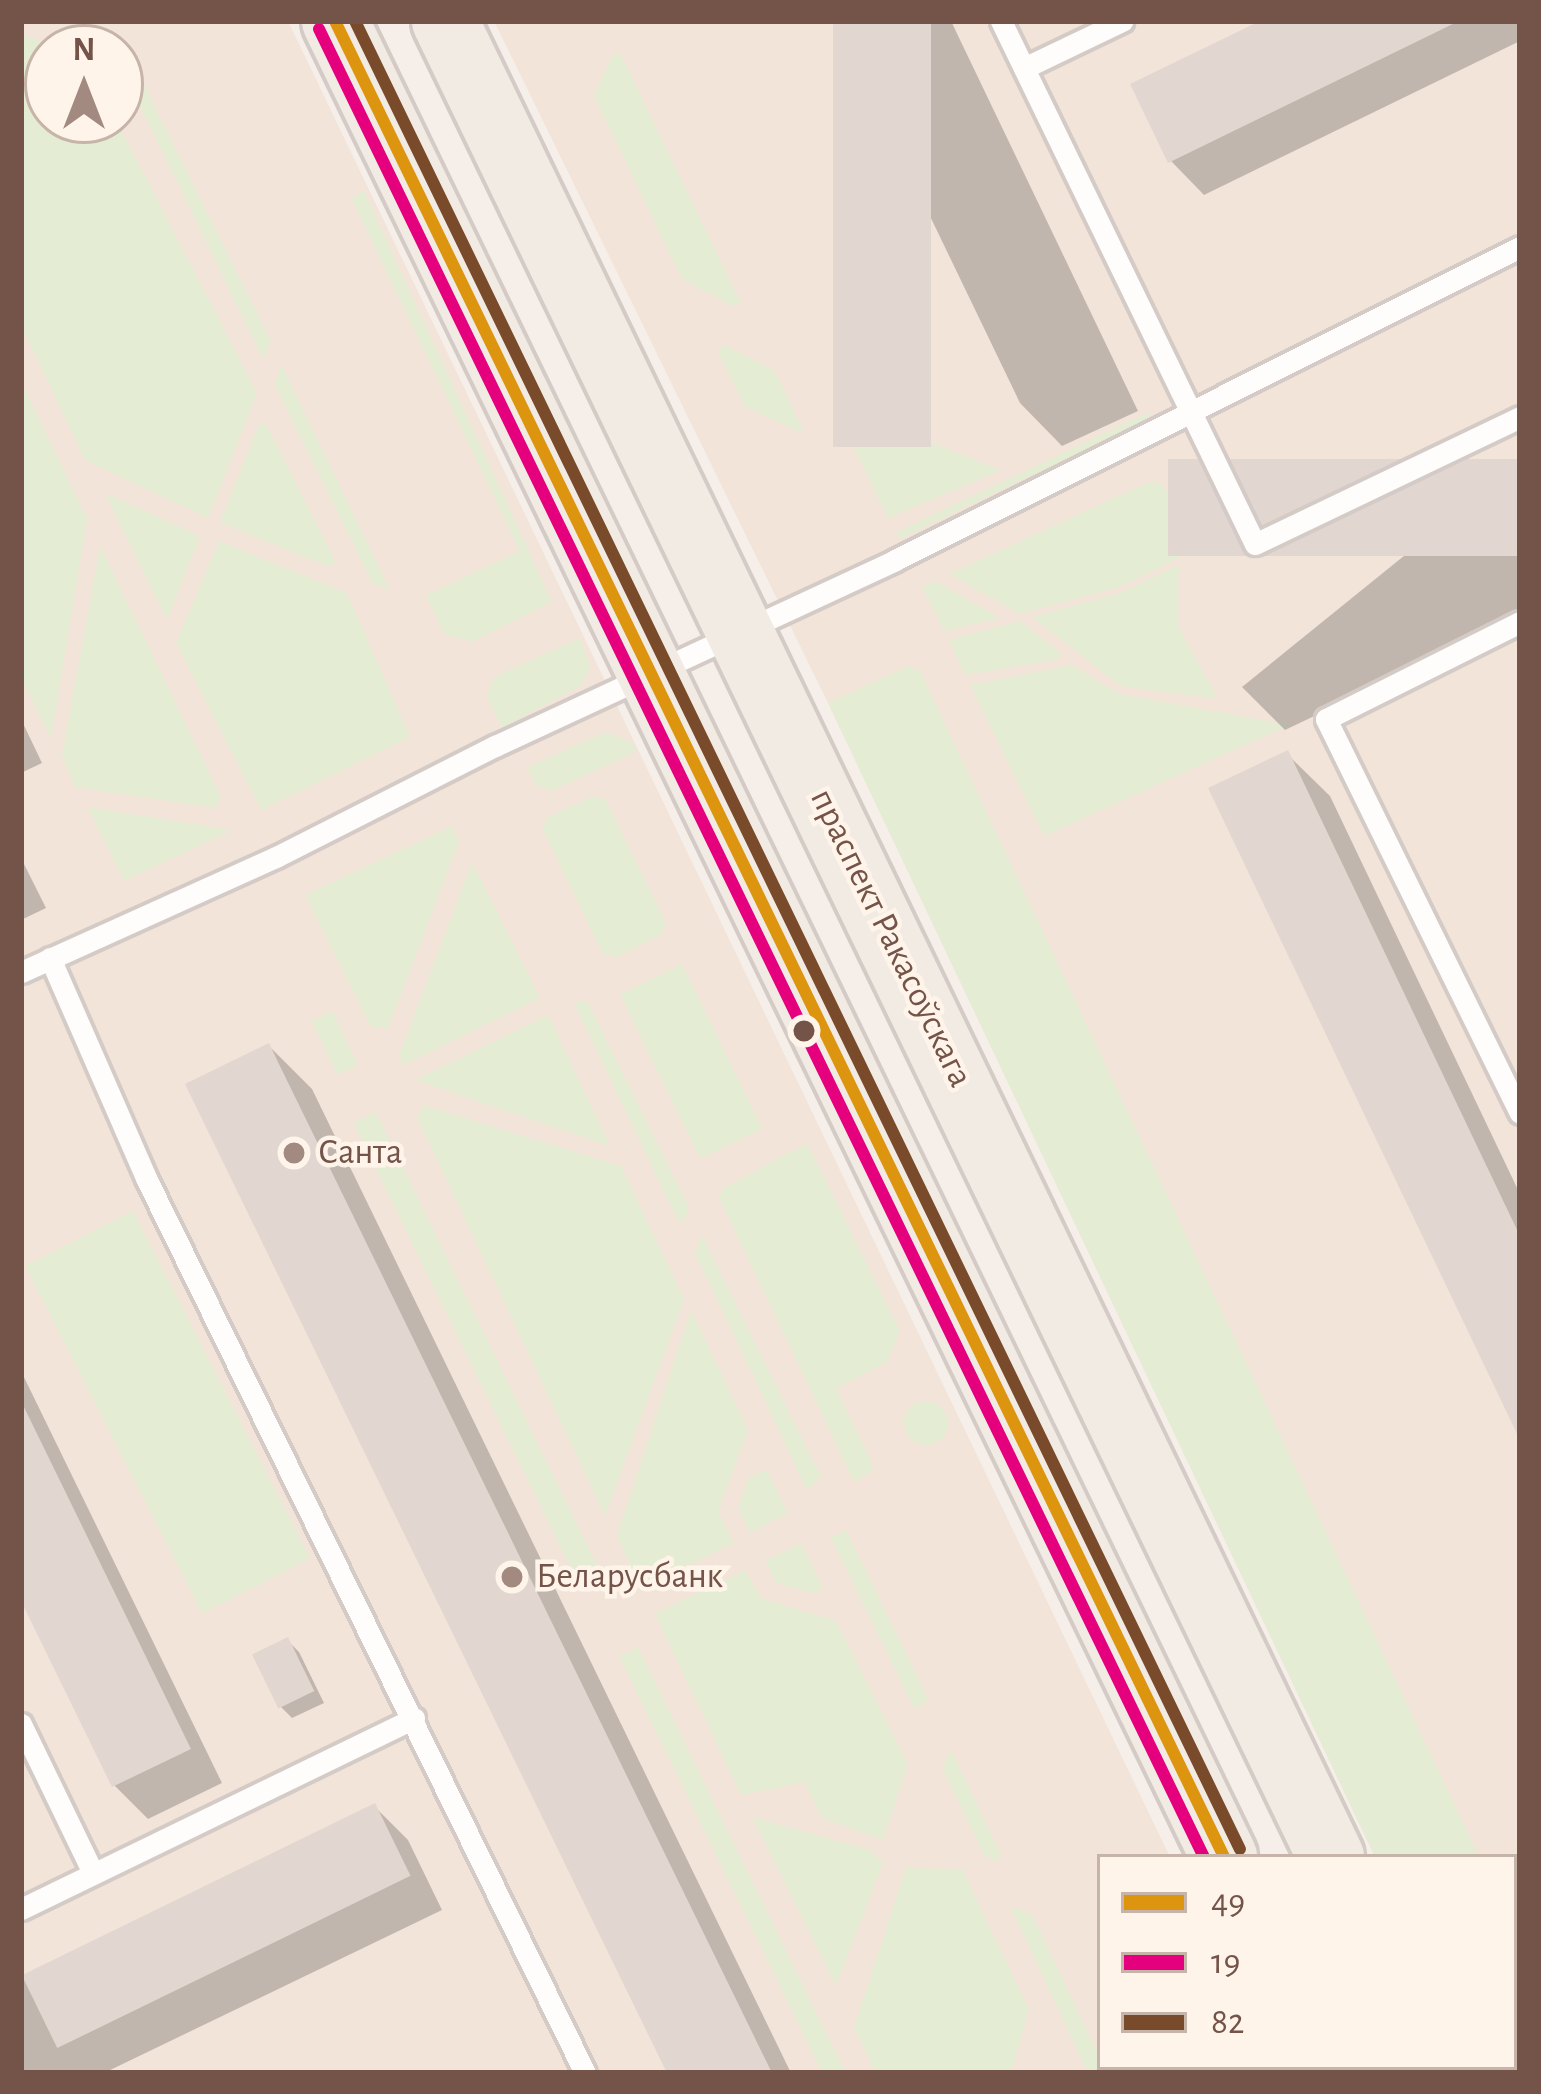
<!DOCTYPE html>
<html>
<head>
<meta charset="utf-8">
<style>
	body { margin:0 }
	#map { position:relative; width:1541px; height:2094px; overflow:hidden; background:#f6efe9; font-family:"Alegreya Sans",sans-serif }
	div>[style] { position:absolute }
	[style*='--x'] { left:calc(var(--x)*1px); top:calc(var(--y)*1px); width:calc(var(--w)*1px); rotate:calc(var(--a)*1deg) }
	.residential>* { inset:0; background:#f2e4d9 }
	.green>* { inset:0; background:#e5ecd4; transform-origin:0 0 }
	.round { border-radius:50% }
	.shadow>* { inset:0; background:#0003 }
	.building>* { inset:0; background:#e2d6d1; transform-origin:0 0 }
	.roads { filter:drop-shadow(3px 0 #d4cbc6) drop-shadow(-3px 0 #d4cbc6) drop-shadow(0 3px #d4cbc6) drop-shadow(0 -3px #d4cbc6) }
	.service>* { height:21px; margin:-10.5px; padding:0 10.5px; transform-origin:10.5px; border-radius:10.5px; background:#fefdfc }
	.primary>* { height:66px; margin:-33px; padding:0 33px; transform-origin:33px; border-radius:33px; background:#f2ebe4 }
	.bus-1>* { height:12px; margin:-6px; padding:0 6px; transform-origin:6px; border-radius:6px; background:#dd950f }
	.bus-2>* { height:12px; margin:-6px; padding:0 6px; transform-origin:6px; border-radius:6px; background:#e5007d }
	.bus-3>* { height:12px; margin:-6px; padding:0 6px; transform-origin:6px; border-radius:6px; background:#7a4b2a }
	.dots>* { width:33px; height:33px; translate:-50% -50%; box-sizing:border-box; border:6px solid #fff4e9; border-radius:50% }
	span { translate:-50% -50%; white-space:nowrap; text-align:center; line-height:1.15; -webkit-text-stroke:9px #fff4e9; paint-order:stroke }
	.street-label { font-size:36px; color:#745349 }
	.poi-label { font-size:36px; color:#745349 }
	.left { translate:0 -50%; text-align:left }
	.frame { position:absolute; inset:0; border:24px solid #745349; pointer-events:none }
	.legend { position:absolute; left:1097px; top:1854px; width:420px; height:216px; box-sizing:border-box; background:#fff4e9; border:3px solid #c7b4a9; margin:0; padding:15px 21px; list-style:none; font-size:36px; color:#745349 }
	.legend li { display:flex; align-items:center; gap:24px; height:60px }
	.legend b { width:60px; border:3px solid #c7b4a9 }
	.north { position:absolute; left:24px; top:24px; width:120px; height:120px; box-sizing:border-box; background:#fff4e9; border:3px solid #c7b4a9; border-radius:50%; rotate:0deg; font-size:33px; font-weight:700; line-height:48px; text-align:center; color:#745349 }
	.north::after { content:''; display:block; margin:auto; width:42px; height:54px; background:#a28a81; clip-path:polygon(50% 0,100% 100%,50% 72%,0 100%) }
</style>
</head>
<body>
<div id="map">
	<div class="residential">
		<i style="clip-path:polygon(evenodd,21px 21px,288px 21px,1170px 1857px,1100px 1857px,1100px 2067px,1270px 2067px,1273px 2073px,21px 2073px,21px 21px,48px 48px,120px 48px,120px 120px,48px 120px,48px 48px)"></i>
		<i style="clip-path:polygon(494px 21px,1520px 21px,1520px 2073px,1478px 2073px,1475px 2067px,1514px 2067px,1514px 1857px,1375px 1857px,828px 703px)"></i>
	</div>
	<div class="green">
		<i style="clip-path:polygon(21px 35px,61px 48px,48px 48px,48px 120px,116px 120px,257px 393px,208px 518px,85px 460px,21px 325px)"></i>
		<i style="clip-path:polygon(620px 53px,741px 303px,733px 306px,682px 279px,594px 96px,612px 55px)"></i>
		<i style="clip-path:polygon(128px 81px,142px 81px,271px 341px,263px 359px)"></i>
		<i style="clip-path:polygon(364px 191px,552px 602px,472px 642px,444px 634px,426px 595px,520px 551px,351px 198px)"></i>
		<i style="clip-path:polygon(725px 345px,775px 371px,805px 434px,745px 407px,717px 350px)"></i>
		<i style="clip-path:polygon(281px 364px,390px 590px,372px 583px,275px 385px)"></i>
		<i style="clip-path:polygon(21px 382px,87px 518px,51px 738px,21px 677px)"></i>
		<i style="clip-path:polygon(835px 409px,853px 411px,1001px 470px,888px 518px)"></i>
		<i style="clip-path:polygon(1151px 411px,1144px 421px,900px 539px,897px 532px)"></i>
		<i style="clip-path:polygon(260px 422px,269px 430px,336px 562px,326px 566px,220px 522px)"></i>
		<i style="clip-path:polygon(1151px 481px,1162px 484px,1181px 515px,1179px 558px,1119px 587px,1020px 614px,949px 574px)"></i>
		<i style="clip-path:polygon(105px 493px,200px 536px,167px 620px)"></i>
		<i style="clip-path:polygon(219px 541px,347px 593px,410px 737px,261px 810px,176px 643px)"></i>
		<i style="clip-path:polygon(100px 546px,221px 797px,216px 808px,75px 787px,62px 756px)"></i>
		<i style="clip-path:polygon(1179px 565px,1178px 626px,1218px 699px,1121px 686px,1032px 617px,1120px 593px)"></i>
		<i style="clip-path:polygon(935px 581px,1000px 618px,944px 631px,922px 587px)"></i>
		<i style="clip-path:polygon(1020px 621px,1060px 652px,1060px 659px,965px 675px,949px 640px)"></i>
		<i style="clip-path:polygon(580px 638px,590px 666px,582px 685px,502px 728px,487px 697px,494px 677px)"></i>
		<i style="clip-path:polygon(1072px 665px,1120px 694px,1289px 725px,1044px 836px,970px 685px)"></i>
		<i style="clip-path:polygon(908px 666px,920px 671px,1479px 1857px,1375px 1857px,828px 703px)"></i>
		<i style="clip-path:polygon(606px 732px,631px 742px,637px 751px,551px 791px,536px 785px,527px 767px)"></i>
		<i style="clip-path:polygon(594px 796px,605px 799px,666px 923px,661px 935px,616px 957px,603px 954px,543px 830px,546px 818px)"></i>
		<i style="clip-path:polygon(87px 807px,232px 830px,124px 881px)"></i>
		<i style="clip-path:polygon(452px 826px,459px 841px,388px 1028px,371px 1027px,305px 895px)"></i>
		<i style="clip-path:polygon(472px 862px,540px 998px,403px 1065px,399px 1056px)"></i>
		<i style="left:682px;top:964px;width:183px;height:69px;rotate:64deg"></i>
		<i style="clip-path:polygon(587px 1000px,689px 1208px,685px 1219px,678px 1221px,574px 1003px)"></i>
		<i style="left:332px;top:1011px;width:60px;height:23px;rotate:64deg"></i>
		<i style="clip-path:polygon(548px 1015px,610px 1146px,415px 1080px)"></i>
		<i style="clip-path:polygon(423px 1105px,621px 1166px,684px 1299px,605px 1516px,417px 1117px)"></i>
		<i style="left:376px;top:1112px;width:514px;height:25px;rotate:64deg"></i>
		<i style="clip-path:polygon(807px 1143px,900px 1331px,887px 1362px,836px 1389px,872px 1463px,871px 1472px,854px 1482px,719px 1197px,724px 1188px)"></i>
		<i style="left:133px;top:1211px;width:390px;height:121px;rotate:63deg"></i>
		<i style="clip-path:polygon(702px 1235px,821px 1477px,807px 1490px,695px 1253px)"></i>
		<i style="clip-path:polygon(691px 1310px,748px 1430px,718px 1511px,734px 1543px,641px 1589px,617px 1536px)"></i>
		<i class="round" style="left:904px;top:1401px;width:44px;height:44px"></i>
		<i style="clip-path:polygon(767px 1470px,788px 1513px,750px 1533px,738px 1508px,749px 1477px)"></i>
		<i style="left:846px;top:1530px;width:190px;height:17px;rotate:64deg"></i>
		<i style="clip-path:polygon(801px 1543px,823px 1588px,812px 1593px,776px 1583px,765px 1561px)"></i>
		<i style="clip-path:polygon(745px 1570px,762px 1599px,836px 1621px,908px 1764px,883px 1840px,822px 1818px,804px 1782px,741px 1795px,655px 1614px)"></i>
		<i style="left:638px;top:1647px;width:475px;height:21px;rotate:64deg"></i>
		<i style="clip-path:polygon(951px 1750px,1001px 1855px,998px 1861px,984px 1855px,942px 1767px)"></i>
		<i style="clip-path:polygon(752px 1817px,870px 1850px,883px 1863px,836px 1986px)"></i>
		<i style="clip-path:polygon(906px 1868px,962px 1869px,1029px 2010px,1011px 2073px,876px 2073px,854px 2028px)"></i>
		<i style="clip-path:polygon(1010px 1906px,1032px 1914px,1107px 2073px,1088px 2073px)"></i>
		<i style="clip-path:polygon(1514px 1931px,1520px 1944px,1520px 2073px,1478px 2073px,1475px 2067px,1514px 2067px)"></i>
	</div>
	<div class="shadow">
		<i style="clip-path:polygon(836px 21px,951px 21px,1138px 411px,1062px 446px,1020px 403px)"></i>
		<i style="clip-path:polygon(1267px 21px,1520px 21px,1520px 41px,1204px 195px,1171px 161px)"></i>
		<i style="clip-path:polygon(1520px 462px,1520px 618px,1285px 730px,1242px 687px)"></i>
		<i style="clip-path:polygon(21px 719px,42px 763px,21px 773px)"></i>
		<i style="clip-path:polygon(1287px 754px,1330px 796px,1520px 1194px,1520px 1433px)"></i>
		<i style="clip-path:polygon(21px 858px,46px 908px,21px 920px)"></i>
		<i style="clip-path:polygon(269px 1046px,312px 1089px,791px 2073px,668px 2073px)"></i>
		<i style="clip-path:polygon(21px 1371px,222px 1783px,148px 1819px,114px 1785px,21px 1594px)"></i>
		<i style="clip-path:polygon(287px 1640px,299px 1652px,324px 1703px,292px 1718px,280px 1706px)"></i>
		<i style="clip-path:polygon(375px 1807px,408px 1840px,442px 1910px,104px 2073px,21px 2073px,21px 1977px)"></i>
	</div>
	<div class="building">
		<i style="left:833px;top:21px;width:98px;height:426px"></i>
		<i style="clip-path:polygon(1260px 21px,1459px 21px,1168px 163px,1130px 84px)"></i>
		<i style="left:1520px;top:459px;width:97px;height:352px;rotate:90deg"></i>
		<i style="clip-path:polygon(1288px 750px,1520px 1236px,1520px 1440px,1208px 788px)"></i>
		<i style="clip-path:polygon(269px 1043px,277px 1060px,772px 2073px,667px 2073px,623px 1983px,185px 1084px)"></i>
		<i style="clip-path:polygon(21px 1401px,191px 1749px,112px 1787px,21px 1601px)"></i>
		<i style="left:288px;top:1637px;width:60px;height:40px;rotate:64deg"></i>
		<i style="left:375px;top:1803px;width:81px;height:393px;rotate:64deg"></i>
	</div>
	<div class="roads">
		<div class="service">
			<i style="--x:1001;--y:21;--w:581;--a:64.1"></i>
			<i style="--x:1255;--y:544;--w:294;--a:-25.6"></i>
			<i style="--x:1024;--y:68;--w:109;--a:-25.6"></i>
			<i style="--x:1520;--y:622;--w:217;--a:153.4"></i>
			<i style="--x:1326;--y:719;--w:439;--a:63.8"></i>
			<i style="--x:50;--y:958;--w:240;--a:66.4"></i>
			<i style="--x:146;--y:1178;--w:997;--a:63.87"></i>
			<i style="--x:21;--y:972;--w:280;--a:-24.3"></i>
			<i style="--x:276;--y:857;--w:246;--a:-26.9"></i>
			<i style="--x:495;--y:746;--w:441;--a:-24.9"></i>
			<i style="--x:895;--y:560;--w:699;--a:-26.6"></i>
			<i style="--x:21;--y:1724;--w:165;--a:64.2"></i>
			<i style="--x:21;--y:1909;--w:437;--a:-25.9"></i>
		</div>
		<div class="primary">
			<i style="--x:335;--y:21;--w:2040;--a:64.16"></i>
			<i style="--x:445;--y:21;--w:2039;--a:64.24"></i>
			<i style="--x:1325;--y:2067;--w:7;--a:63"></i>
			<i style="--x:1432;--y:2067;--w:7;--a:63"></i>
		</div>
	</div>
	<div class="bus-1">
		<i style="--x:335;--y:21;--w:2040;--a:64.16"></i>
	</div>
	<div class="bus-2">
		<i style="--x:319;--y:29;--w:2031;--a:64.17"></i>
	</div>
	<div class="bus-3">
		<i style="--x:355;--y:21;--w:2031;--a:64.17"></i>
	</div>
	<div class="dots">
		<i style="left:804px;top:1031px;background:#745349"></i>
		<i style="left:294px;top:1153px;background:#a28a81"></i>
		<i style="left:512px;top:1577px;background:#a28a81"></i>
	</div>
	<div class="street-label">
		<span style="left:891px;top:938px;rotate:64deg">праспект Ракасоўскага</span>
	</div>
	<div class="poi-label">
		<span class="left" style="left:318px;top:1153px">Санта</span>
		<span class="left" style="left:536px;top:1577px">Беларусбанк</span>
	</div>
	<div class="frame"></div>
	<ul class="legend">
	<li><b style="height:15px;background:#dd950f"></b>49</li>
	<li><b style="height:15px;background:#e5007d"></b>19</li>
	<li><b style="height:15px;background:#7a4b2a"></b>82</li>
	</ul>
	<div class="north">N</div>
</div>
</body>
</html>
